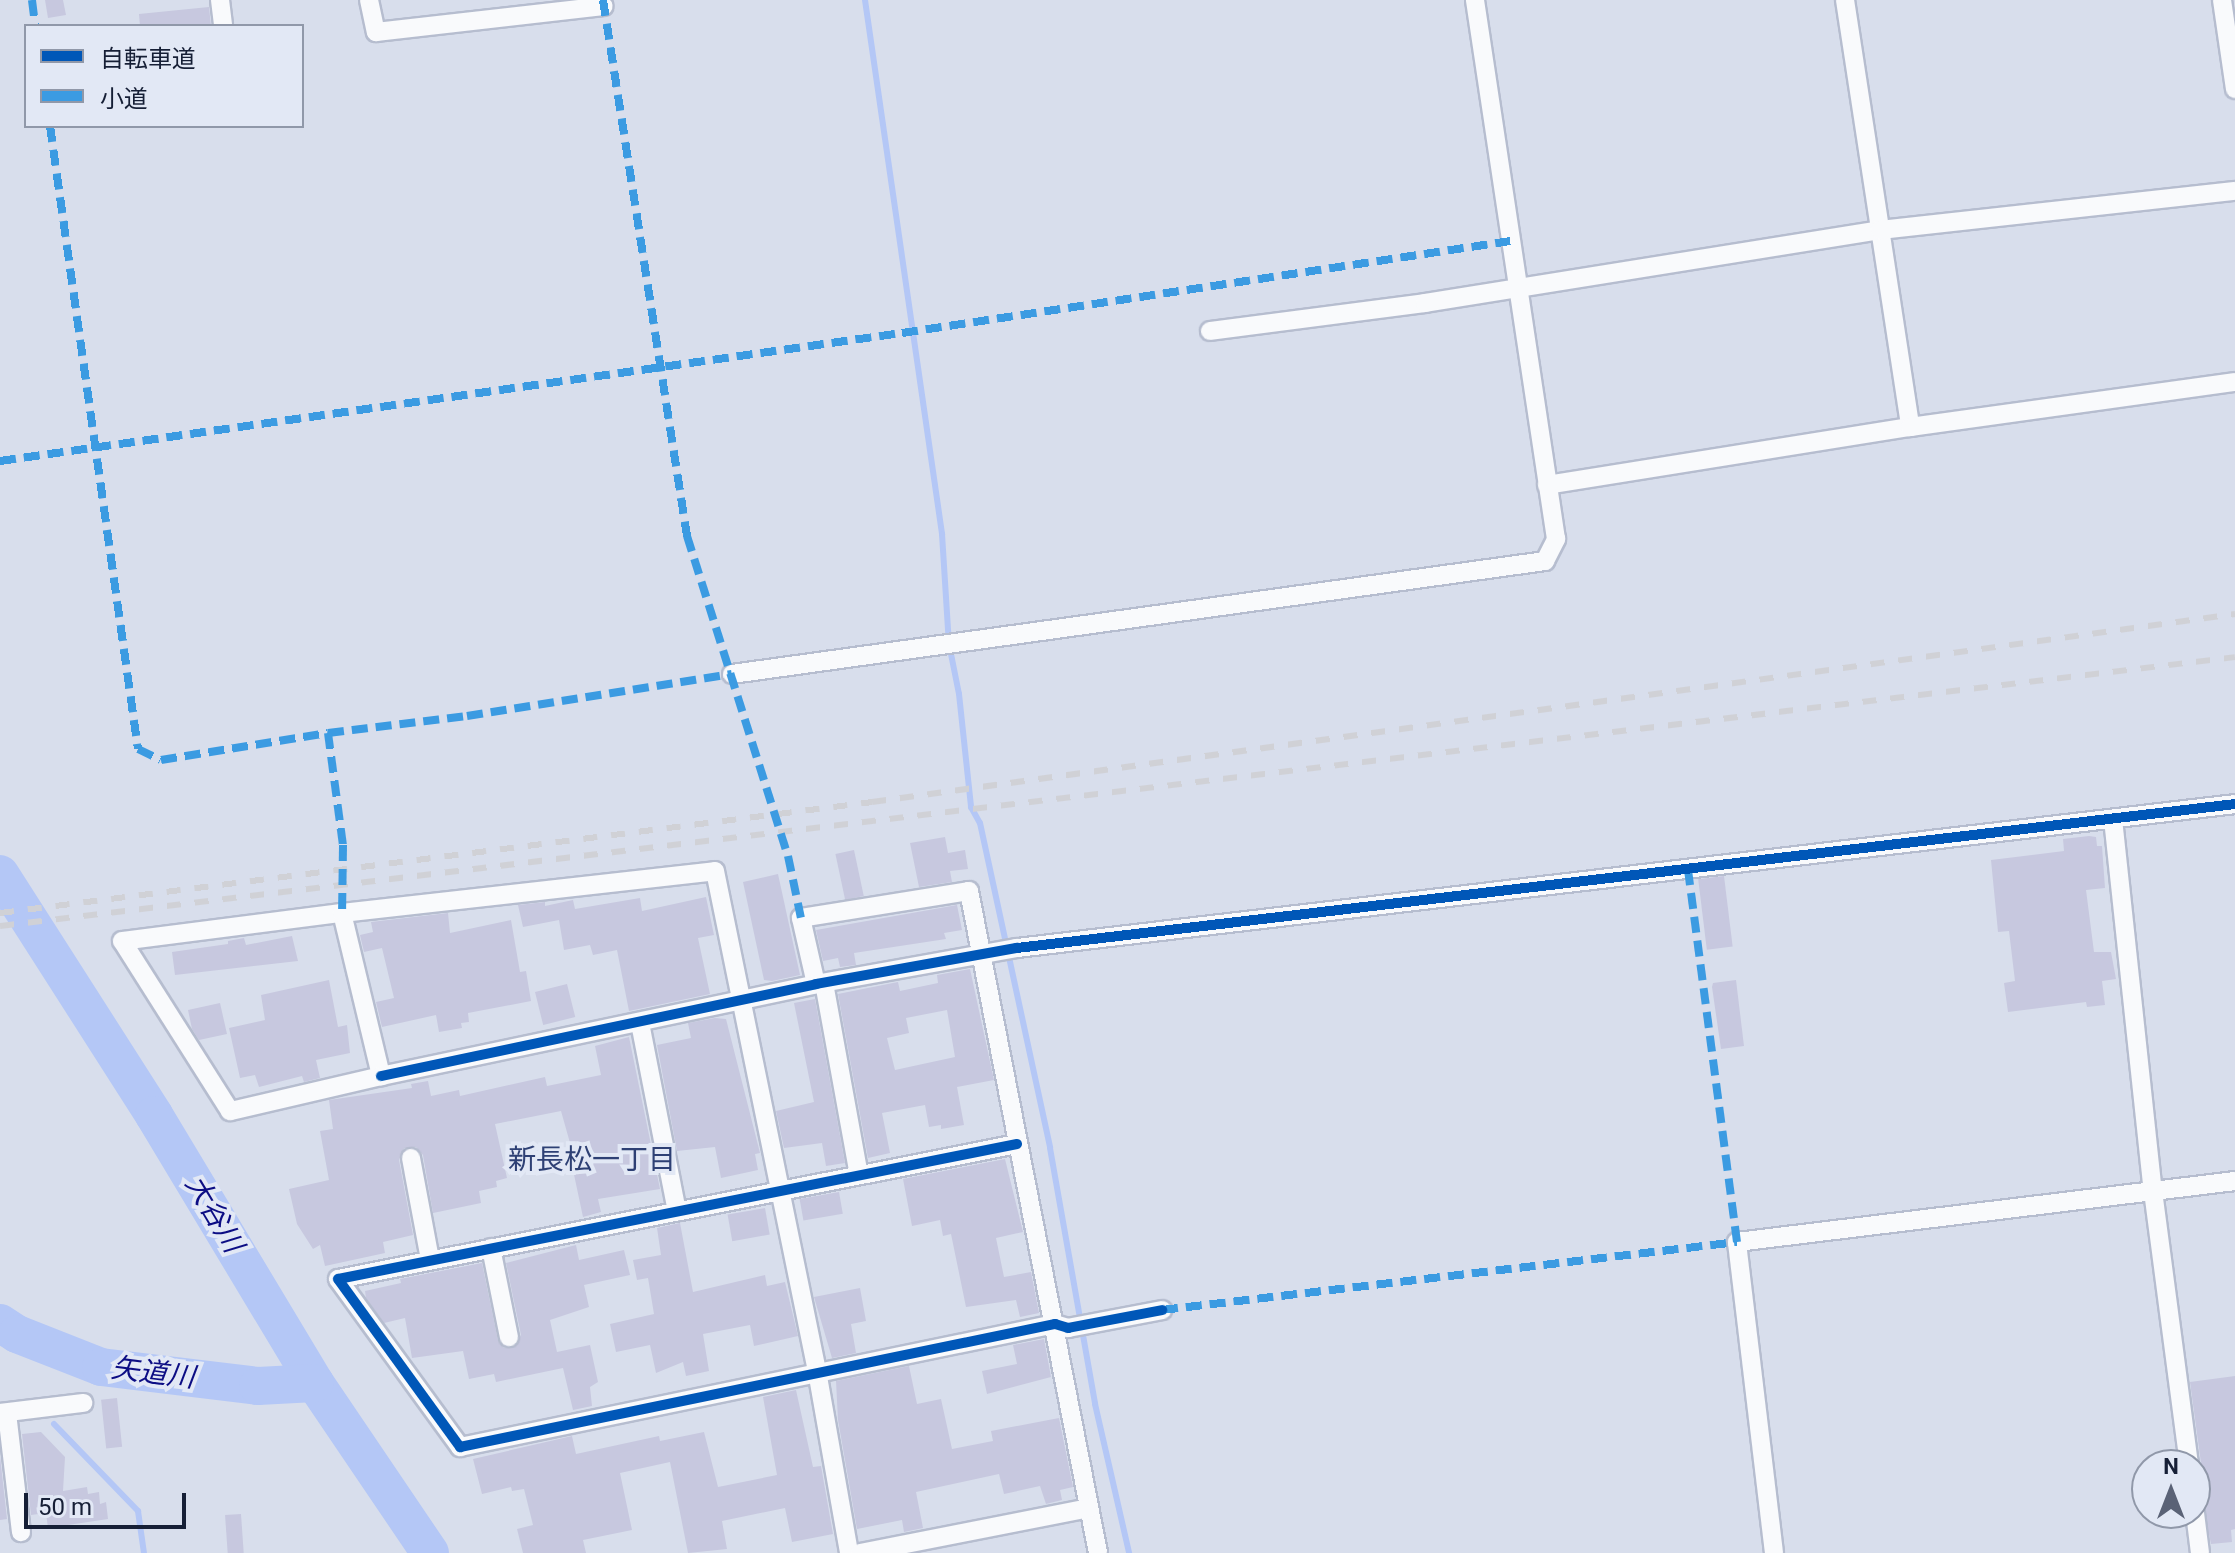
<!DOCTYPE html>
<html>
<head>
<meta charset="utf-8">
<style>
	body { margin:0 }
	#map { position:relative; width:2235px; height:1553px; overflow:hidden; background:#d8deec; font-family:Roboto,"Noto Sans JP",sans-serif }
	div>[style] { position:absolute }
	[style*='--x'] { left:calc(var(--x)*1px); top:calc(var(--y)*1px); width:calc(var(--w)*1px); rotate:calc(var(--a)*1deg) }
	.stream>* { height:6px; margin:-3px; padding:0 3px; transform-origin:3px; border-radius:3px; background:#b4c7f6 }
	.river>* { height:38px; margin:-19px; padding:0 19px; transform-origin:19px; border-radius:19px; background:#b4c7f6 }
	.building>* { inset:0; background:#c7c8df; transform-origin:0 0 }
	.roads { filter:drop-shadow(2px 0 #b6bdcf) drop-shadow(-2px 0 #b6bdcf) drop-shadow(0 2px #b6bdcf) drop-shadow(0 -2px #b6bdcf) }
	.minor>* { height:18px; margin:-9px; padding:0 9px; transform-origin:9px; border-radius:9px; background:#f9fafc }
	.rail>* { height:6px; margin-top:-3px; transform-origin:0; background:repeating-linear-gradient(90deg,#d0d1d6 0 14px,transparent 0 28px) }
	.quiet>* { height:8px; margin-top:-4px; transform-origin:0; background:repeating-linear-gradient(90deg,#3b9be2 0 16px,transparent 0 24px) }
	.cycleway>* { height:10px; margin:-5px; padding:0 5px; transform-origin:5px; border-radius:5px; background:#0057b8 }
	span { translate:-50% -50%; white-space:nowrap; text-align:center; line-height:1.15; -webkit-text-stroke:8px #e2e8f5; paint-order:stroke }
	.neighbourhood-label { font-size:28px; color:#2e4074 }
	.water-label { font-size:28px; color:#0c0d84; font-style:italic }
	.legend { position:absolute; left:24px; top:24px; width:280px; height:104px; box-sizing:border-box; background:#e2e8f5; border:2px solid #9098a9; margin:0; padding:10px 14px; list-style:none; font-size:24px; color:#161f36 }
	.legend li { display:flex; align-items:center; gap:16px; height:40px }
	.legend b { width:40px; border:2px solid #9098a9 }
	.north { position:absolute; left:2131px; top:1449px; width:80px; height:80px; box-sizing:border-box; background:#e2e8f5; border:2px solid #9098a9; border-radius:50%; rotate:0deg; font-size:22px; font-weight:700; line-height:32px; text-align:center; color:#161f36 }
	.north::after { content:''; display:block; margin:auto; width:28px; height:36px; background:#5a6276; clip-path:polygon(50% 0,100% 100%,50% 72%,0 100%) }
	.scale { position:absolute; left:24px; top:1493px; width:162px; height:36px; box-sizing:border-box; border:4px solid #161f36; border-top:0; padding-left:10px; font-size:24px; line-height:28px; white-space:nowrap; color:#161f36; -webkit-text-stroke:6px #e2e8f5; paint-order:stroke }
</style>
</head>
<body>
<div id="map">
	<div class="stream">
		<i style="--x:865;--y:0;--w:540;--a:81.79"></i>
		<i style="--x:942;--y:534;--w:110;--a:86.4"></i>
		<i style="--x:949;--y:644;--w:51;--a:78.7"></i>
		<i style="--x:959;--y:694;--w:114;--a:83.9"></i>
		<i style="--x:971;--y:807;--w:18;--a:61"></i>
		<i style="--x:980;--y:823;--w:332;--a:77.8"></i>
		<i style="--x:1050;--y:1148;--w:260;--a:80"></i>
		<i style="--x:1095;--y:1404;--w:153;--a:77.1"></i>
		<i style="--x:54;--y:1424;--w:121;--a:46"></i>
		<i style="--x:138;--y:1511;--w:42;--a:81.9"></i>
	</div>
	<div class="river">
		<i style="--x:0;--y:874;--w:286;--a:57.4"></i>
		<i style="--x:154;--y:1115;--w:313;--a:59"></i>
		<i style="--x:315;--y:1383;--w:205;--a:55.9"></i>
		<i style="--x:0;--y:1323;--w:20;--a:33"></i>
		<i style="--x:17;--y:1334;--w:90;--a:21.4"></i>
		<i style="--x:101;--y:1367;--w:158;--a:6.9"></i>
		<i style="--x:258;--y:1386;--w:57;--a:-3"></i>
	</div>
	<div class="building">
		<i style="clip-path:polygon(45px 0,63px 0,66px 15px,48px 18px)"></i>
		<i style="clip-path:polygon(209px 7px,211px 26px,140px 26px,139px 14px)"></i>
		<i style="clip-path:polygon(2089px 836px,2096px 837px,2097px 846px,2102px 846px,2105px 888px,2086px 890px,2094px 952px,2111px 952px,2116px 979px,2102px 981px,2105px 1005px,2087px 1007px,2086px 1002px,2008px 1012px,2004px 983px,2015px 981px,2009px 931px,1998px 932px,1991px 860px,2064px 851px,2063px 839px)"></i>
		<i style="clip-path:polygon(945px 837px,948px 853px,965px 850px,968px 869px,950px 871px,952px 882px,919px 887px,910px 843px)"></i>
		<i style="left:854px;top:850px;width:47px;height:19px;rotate:78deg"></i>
		<i style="clip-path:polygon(778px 874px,800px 975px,772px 981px,764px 980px,743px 882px)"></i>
		<i style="left:1724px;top:876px;width:71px;height:26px;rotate:83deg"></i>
		<i style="clip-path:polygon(706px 897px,714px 935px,698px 938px,710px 994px,629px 1011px,617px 950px,593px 955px,590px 945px,564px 950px,559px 920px,523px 927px,518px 905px,545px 902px,545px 906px,573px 900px,575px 909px,640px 898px,642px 911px)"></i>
		<i style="clip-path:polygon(957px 905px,962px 930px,944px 933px,946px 939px,854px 953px,856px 965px,840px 967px,838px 958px,823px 961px,816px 930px)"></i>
		<i style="clip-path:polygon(448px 913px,450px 933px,511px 920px,520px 972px,526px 971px,531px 1001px,468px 1013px,469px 1022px,461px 1023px,462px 1028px,439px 1032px,436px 1015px,382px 1027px,376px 1002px,394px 998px,382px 948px,364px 952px,360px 935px,373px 932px,371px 922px)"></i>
		<i style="clip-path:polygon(292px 936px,298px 961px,175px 975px,172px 952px,228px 944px,228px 941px,244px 938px,246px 945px)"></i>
		<i style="clip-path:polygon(evenodd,970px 969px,994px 1080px,957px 1087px,964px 1125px,941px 1129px,941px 1125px,929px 1127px,925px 1105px,882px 1113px,890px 1153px,868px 1158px,838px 994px,898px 982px,900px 991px,938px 983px,937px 975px,970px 969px,947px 1010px,955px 1057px,895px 1070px,887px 1038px,909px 1033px,906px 1018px,947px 1010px)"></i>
		<i style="clip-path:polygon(329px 980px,338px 1027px,347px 1025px,350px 1053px,316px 1060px,320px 1078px,304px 1082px,302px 1076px,259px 1087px,255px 1075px,240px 1078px,229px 1028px,265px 1020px,261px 995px)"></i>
		<i style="clip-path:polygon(1736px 980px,1744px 1046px,1721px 1049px,1712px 987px,1713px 983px)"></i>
		<i style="left:567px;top:984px;width:34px;height:33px;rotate:76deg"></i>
		<i style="clip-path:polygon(815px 999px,845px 1163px,826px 1166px,822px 1143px,784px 1148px,776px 1111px,814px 1102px,794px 1003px)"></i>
		<i style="clip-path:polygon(220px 1003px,227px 1034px,199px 1040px,192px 1029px,188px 1010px)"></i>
		<i style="clip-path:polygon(715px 1018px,726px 1019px,760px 1153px,755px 1154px,758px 1170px,721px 1178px,715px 1147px,677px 1151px,657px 1045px,691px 1038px,688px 1023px)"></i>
		<i style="clip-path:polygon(629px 1037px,660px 1189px,598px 1199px,601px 1212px,583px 1217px,569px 1151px,572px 1150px,561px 1111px,495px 1124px,507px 1178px,496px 1181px,497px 1187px,479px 1191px,481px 1203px,433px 1213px,423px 1155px,416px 1147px,404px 1148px,399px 1160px,413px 1235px,383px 1242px,385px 1253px,325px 1266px,320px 1245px,313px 1249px,297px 1224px,289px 1189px,329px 1180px,320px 1131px,333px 1129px,329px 1100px,412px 1088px,411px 1084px,428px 1081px,431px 1096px,459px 1090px,460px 1096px,545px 1077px,547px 1086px,601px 1075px,595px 1046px)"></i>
		<i style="clip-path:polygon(1005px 1159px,1023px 1232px,996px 1238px,1004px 1277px,1031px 1272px,1039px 1313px,1020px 1317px,1016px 1300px,966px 1307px,951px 1234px,943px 1236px,940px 1220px,912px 1226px,903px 1179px)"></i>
		<i style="left:839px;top:1192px;width:22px;height:40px;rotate:80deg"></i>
		<i style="left:765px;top:1208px;width:27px;height:38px;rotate:80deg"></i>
		<i style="clip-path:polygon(680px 1223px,693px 1292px,765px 1275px,767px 1286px,785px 1282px,798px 1336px,754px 1346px,750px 1325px,703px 1334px,709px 1371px,686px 1376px,683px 1362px,656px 1373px,650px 1345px,616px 1352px,610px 1324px,654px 1314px,648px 1278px,637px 1280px,633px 1260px,661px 1255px,657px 1228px)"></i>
		<i style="clip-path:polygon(576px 1245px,579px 1260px,624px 1250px,630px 1275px,584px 1285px,589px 1307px,550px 1320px,557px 1352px,590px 1345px,598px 1382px,590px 1387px,592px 1406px,573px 1410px,563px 1368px,496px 1382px,494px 1374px,469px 1379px,463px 1351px,412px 1358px,405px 1318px,384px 1323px,366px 1298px,365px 1291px,401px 1283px,400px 1279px,482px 1263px,498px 1340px,504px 1348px,512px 1348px,521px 1335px,506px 1263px)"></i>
		<i style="clip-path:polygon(860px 1288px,866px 1321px,851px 1324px,856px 1353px,832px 1358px,814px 1297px)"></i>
		<i style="clip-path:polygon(1044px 1339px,1051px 1377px,987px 1394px,982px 1371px,1017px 1364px,1013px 1345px)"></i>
		<i style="clip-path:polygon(909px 1366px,917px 1404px,941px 1399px,952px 1449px,993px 1441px,991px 1431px,1059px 1418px,1073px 1487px,1060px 1490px,1062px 1500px,1046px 1504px,1040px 1486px,1004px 1494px,999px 1474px,916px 1492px,923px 1528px,904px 1532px,902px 1520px,857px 1529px,838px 1420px,836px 1381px)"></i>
		<i style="clip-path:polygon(2235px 1376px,2235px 1529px,2231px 1530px,2232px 1542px,2211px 1544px,2199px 1484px,2201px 1463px,2190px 1382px)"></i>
		<i style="clip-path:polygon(796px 1390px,813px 1467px,821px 1466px,833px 1534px,792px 1542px,785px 1508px,722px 1521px,727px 1549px,688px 1553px,670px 1462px,620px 1473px,632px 1530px,583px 1540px,586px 1553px,523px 1553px,517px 1529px,533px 1525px,524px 1489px,512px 1491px,511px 1487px,482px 1494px,473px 1459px,572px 1436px,576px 1454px,659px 1436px,660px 1441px,704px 1432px,718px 1487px,777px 1475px,763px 1397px)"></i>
		<i style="left:117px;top:1398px;width:49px;height:16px;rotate:84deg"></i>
		<i style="clip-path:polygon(41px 1432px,65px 1457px,63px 1491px,87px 1487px,88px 1494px,99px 1492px,100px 1504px,106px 1502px,108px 1519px,48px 1528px,46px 1513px,31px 1515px,22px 1434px)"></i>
		<i style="clip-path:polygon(0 1456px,7px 1519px,0 1520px)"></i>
		<i style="left:241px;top:1514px;width:39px;height:16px;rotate:86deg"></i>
	</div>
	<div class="roads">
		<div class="minor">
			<i style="--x:220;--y:0;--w:26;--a:83"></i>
			<i style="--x:369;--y:0;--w:33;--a:78"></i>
			<i style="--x:376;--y:32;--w:229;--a:-6.5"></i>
			<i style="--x:1845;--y:0;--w:432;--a:81.3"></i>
			<i style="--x:2222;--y:0;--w:90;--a:81.7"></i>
			<i style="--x:1210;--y:331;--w:217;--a:-7.4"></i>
			<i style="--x:1425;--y:303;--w:461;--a:-9.1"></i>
			<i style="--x:1880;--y:230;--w:357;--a:-6.3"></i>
			<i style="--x:1547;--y:485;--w:368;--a:-9.1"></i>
			<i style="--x:1910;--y:427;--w:328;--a:-7.9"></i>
			<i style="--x:732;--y:674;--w:821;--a:-7.91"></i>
			<i style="--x:1545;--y:561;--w:25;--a:-63"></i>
			<i style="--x:1556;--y:539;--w:545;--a:-98.55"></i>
			<i style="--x:2113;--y:819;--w:374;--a:83.9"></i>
			<i style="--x:2153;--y:1191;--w:276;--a:82.5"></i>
			<i style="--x:342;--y:913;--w:168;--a:76.5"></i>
			<i style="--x:381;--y:1076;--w:155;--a:166.9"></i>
			<i style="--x:230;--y:1111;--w:201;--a:-122.4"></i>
			<i style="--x:122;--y:941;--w:222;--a:-7.3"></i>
			<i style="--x:342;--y:913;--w:375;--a:-6.4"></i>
			<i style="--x:715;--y:871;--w:510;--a:78.47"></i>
			<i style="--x:817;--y:1371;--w:185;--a:80"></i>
			<i style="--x:824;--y:983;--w:195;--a:79.7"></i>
			<i style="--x:816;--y:984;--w:68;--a:-102.8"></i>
			<i style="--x:801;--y:918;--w:170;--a:-9.1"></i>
			<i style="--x:969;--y:891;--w:674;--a:78.97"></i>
			<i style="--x:640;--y:1023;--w:192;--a:78.9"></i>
			<i style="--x:381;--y:1076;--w:445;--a:-11.9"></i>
			<i style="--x:816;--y:984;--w:204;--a:-10.2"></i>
			<i style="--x:1017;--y:948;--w:1226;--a:-6.74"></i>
			<i style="--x:1017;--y:1144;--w:692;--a:168.75"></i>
			<i style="--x:338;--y:1279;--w:208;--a:54"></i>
			<i style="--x:460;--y:1447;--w:608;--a:-11.68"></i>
			<i style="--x:1055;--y:1324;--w:14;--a:17"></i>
			<i style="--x:1068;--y:1328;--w:96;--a:-10.8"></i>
			<i style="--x:411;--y:1158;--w:104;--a:79.4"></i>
			<i style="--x:491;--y:1248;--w:91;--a:78.6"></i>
			<i style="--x:0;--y:1413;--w:84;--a:-6.9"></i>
			<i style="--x:7;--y:1413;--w:120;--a:83.3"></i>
			<i style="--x:2195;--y:1513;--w:40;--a:82.9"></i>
			<i style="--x:860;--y:1553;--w:233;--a:-11.1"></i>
			<i style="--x:1774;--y:1553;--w:313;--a:-96.8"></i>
			<i style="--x:1737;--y:1242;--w:502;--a:-6.98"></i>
		</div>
	</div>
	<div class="rail">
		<i style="--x:0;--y:913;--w:879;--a:-7.25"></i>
		<i style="--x:872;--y:802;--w:1376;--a:-7.85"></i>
		<i style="--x:0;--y:926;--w:2251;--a:-6.86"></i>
	</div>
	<div class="quiet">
		<i style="--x:32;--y:0;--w:26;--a:83"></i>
		<i style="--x:603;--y:0;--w:543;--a:81.09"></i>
		<i style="--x:687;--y:536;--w:336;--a:72.5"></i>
		<i style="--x:788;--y:856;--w:63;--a:78.2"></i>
		<i style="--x:50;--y:126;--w:629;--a:81.96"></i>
		<i style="--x:138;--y:749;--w:25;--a:26"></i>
		<i style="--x:161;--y:760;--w:169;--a:-9.2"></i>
		<i style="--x:328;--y:733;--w:113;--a:82.4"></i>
		<i style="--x:343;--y:845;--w:68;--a:90.8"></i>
		<i style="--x:0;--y:461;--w:911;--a:-8.08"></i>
		<i style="--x:902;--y:333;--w:615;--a:-8.6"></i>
		<i style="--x:328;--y:733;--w:140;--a:-7"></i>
		<i style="--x:467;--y:716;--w:268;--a:-9"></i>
		<i style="--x:1162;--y:1310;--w:579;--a:-6.74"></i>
		<i style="--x:1737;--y:1242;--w:375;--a:-97.5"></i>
	</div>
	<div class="cycleway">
		<i style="--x:381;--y:1076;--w:445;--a:-11.9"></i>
		<i style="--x:816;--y:984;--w:204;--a:-10.2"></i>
		<i style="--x:1017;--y:948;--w:1226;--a:-6.74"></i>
		<i style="--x:1017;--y:1144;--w:692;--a:168.75"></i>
		<i style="--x:338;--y:1279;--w:208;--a:54"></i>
		<i style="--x:460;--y:1447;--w:608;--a:-11.68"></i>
		<i style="--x:1055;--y:1324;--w:14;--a:17"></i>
		<i style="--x:1068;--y:1328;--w:96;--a:-10.8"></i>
	</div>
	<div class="neighbourhood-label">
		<span style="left:592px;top:1160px">新長松一丁目</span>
	</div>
	<div class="water-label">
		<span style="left:214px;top:1214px;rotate:59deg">大谷川</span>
		<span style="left:153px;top:1373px;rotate:7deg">矢道川</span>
	</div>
	<ul class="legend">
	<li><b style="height:10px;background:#0057b8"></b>自転車道</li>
	<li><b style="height:10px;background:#3b9be2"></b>小道</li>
	</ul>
	<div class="north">N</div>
	<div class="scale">50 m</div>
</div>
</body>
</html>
